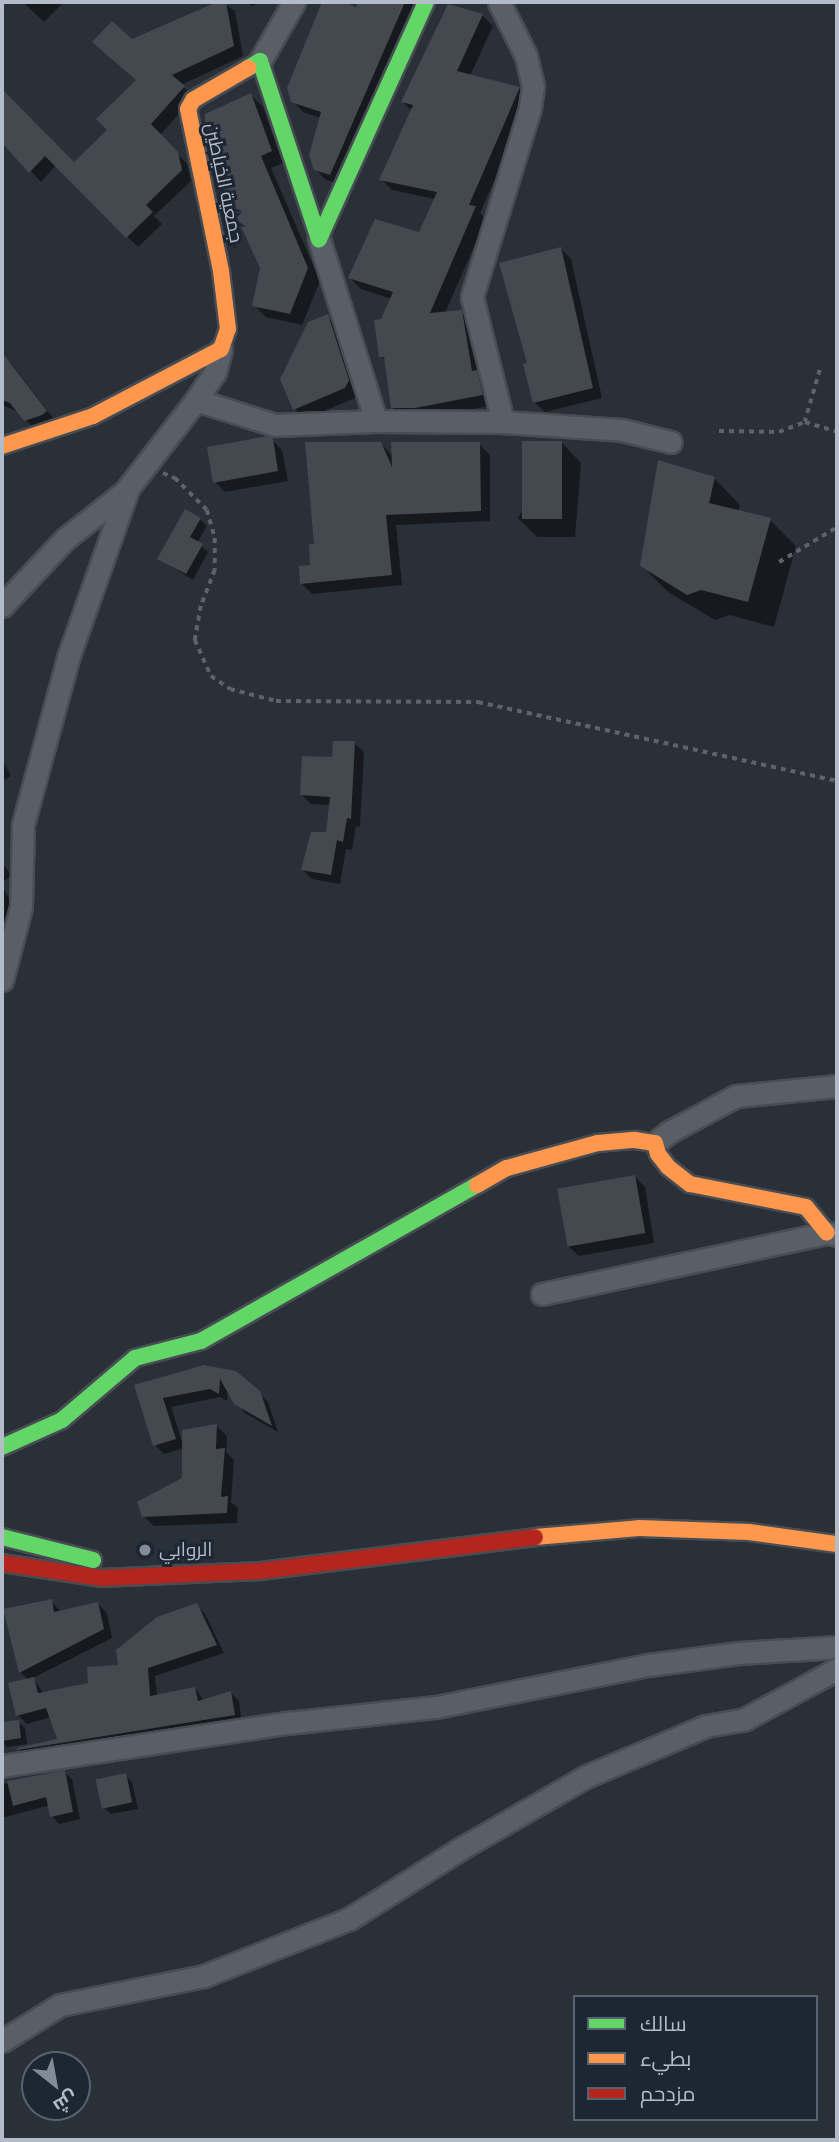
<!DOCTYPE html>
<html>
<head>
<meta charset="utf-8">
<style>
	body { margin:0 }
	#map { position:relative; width:839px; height:2142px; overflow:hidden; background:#2a3038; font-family:"PT Sans Narrow",Cairo,sans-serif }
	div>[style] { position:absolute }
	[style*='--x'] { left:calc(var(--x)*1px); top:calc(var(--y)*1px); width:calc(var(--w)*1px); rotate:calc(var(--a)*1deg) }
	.shadow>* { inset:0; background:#0007 }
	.building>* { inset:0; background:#444950; transform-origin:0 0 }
	.path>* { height:3.5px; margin-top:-1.75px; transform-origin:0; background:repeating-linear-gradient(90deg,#5d636a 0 5px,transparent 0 10px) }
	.roads { filter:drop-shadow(2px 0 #484c53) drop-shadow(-2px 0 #484c53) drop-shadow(0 2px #484c53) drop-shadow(0 -2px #484c53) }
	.street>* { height:21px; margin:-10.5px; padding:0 10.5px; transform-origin:10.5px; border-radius:10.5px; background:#5a5e66 }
	.fast>* { height:16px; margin:-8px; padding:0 8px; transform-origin:8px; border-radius:8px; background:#63d668 }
	.slow>* { height:16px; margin:-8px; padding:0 8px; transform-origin:8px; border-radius:8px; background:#ff974d }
	.jam>* { height:16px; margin:-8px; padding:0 8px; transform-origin:8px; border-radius:8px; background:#b3261e }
	.dots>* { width:19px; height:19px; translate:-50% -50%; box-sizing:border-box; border:4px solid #1d2633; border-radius:50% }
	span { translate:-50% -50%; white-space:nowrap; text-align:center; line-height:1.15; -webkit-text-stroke:6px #1d2633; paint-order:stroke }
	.street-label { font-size:19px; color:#b4bcc9 }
	.poi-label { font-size:19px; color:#b4bcc9 }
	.left { translate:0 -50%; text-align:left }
	.frame { position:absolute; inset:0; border:4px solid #b4bcc9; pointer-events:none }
	.legend { position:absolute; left:573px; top:1995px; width:245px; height:126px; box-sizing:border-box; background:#1d2633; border:2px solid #59626f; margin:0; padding:9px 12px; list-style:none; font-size:21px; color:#b4bcc9 }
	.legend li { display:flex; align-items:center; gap:14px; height:35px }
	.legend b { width:35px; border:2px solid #59626f }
	.north { position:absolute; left:21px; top:2051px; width:70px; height:70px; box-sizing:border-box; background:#1d2633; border:2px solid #59626f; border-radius:50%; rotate:149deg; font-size:19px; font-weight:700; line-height:28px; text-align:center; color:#b4bcc9 }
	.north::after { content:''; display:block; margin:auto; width:24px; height:32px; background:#848b96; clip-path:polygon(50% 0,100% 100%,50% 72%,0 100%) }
</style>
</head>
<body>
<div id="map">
	<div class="shadow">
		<i style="clip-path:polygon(23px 2px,64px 2px,44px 22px)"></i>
		<i style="clip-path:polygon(222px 2px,235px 11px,243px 56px,181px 85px,194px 97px,160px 135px,187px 164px,191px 181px,154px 216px,162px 224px,138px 247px,56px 165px,41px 182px,2px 141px,3px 93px,74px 165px,110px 130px,138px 81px,132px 41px)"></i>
		<i style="clip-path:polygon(248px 2px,262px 2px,252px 6px)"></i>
		<i style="clip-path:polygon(324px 2px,339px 2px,357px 9px,360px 2px,420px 2px,340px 184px,326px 180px,315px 169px,321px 118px,303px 112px,293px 101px,288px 88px)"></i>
		<i style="clip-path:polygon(482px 15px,493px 26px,470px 76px,519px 88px,530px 99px,480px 213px,486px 219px,445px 313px,461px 312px,472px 323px,481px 377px,487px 383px,493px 405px,427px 418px,404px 418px,393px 407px,387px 362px,381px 356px,382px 320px,392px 299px,361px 289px,350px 278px,420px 234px,435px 199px,392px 190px,381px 179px,412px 111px,403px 102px)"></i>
		<i style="clip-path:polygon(251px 95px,263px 107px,283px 163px,271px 168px,320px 281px,302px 325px,266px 317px,254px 305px,262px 267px,229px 169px)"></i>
		<i style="clip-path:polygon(561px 249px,571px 259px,602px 398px,545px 412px,534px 402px)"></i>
		<i style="clip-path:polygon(327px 316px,337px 326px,359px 391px,355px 398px,305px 419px,295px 409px)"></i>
		<i style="clip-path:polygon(2px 354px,11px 363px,56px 422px,36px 431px,19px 412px,2px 405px)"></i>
		<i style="clip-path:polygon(272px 440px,282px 450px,288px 481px,225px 492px,215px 482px)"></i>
		<i style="clip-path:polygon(562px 443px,581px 463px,575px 537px,537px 537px,518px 518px)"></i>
		<i style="clip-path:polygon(381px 444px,393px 456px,479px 444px,490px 455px,490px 521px,396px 525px,402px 585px,312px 594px,302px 584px,312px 567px,316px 545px)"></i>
		<i style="clip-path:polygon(714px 478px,740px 505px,738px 512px,770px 520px,796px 546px,774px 627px,729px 615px,715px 620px,668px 592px,642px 566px)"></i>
		<i style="clip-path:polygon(200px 519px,207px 526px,197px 543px,208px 552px,193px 580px,159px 559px)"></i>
		<i style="clip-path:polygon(354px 743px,364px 752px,360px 827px,356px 826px,352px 850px,346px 849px,340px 884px,312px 879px,303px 870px,328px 834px,331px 805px,311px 804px,302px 795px,334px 759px)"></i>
		<i style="clip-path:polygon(2px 759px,11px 776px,2px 781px)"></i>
		<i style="clip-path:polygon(2px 863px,12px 876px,2px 882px)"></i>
		<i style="clip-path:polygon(2px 885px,17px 914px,2px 943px)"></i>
		<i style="clip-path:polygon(635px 1177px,645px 1187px,654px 1243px,579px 1256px,568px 1246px)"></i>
		<i style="clip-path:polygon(204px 1367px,258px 1392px,268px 1402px,278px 1432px,245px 1413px,228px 1389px,227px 1401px,220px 1397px,171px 1407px,183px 1445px,217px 1426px,227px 1436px,226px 1452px,234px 1460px,231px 1502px,238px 1508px,237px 1523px,154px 1526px,143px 1516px,183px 1479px,184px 1448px,164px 1454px,155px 1445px,136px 1386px)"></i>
		<i style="clip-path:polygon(51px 1601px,61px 1612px,98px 1604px,107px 1613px,112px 1638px,33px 1678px,44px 1694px,89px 1685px,120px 1667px,196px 1605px,205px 1614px,224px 1653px,155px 1676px,157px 1696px,195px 1688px,204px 1701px,231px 1693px,239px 1701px,242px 1723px,27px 1758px,19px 1749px,59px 1740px,51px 1717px,27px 1724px,18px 1715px,29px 1680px,20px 1672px)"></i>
		<i style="clip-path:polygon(18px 1722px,25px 1728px,27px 1744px,7px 1747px,2px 1742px,2px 1724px)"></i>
		<i style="clip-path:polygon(64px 1772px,72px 1779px,80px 1819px,59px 1824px,52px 1816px,50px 1805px,2px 1818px,2px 1785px,23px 1778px)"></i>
		<i style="clip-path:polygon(125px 1775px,132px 1782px,138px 1809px,111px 1814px,104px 1808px)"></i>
	</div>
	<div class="building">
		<i style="clip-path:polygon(217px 2px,226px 2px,234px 46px,172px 75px,185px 86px,151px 124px,178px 152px,182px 170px,146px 205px,153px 212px,126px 238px,45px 156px,29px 173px,2px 143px,2px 89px,74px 162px,107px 130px,96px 119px,136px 80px,92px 42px,112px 21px,132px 39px)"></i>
		<i style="clip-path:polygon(322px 2px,344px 2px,356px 7px,358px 2px,405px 2px,330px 175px,314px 170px,309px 155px,321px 112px,291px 102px,287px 88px)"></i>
		<i style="clip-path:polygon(448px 4px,483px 14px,457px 71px,520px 87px,469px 205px,476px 206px,430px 313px,462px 310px,472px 371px,477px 370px,483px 395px,415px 408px,391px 408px,384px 357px,379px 357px,374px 320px,381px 319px,393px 292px,348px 278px,375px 219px,419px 232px,437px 192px,379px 180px,413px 105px,401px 102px)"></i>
		<i style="clip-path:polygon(251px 93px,272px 151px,261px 156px,308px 268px,290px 314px,252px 306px,260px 268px,217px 174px,227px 168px,205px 121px,205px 114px)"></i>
		<i style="clip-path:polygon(561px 247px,593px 388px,533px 403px,523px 364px,527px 363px,499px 263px)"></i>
		<i style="clip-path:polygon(328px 314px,349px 380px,345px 388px,293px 410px,280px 379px,308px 322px)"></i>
		<i style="clip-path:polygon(2px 352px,47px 411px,42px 415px,24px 421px,10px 403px,2px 400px)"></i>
		<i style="clip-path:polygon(268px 436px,273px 438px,278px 471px,213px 483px,207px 447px)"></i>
		<i style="left:522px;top:441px;width:40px;height:78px"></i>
		<i style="clip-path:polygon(305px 442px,381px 442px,392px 467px,391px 442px,480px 442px,481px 511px,386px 515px,392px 575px,300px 584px,299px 566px,310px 565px,309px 544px,314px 544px)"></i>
		<i style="clip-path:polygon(658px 460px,715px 477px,709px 503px,771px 518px,748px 602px,701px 590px,687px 595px,640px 566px)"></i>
		<i style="clip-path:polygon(185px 509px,201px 518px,190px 537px,203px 544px,186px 574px,157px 559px)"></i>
		<i style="clip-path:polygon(333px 741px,355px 741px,351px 819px,347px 818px,343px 842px,337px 840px,331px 875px,301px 870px,311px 832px,326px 832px,330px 797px,300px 795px,302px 756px,332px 757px)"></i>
		<i style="left:635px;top:1175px;width:59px;height:79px;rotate:80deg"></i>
		<i style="clip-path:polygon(204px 1365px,236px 1371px,260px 1391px,272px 1426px,234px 1404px,220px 1379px,219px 1394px,210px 1389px,163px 1398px,176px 1439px,153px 1446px,134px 1385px)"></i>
		<i style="clip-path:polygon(217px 1424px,216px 1449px,225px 1448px,221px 1497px,228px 1496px,227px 1513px,142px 1517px,137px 1502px,182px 1478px,182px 1430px)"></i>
		<i style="clip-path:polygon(52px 1599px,54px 1612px,98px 1602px,104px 1629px,19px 1673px,3px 1609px)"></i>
		<i style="clip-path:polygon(197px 1603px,217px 1645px,148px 1668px,150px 1696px,195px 1687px,198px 1701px,231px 1691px,235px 1715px,17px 1750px,17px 1748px,57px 1739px,46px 1708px,16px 1716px,8px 1683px,34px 1677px,38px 1693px,88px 1683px,87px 1667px,118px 1665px,116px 1650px,157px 1617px)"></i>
		<i style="clip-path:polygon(19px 1720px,21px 1738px,2px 1741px,2px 1722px)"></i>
		<i style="clip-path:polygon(65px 1770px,73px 1812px,50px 1817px,46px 1797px,13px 1806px,7px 1781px)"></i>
		<i style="left:126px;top:1773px;width:30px;height:31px;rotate:78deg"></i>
	</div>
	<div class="path">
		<i style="--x:820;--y:370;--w:54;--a:106.1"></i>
		<i style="--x:805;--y:422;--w:34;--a:17"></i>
		<i style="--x:719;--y:431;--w:60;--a:1"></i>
		<i style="--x:779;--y:432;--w:28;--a:-21"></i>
		<i style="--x:163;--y:473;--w:13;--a:23"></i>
		<i style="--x:175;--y:478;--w:45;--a:45"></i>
		<i style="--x:207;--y:510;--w:29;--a:74"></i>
		<i style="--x:215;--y:538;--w:32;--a:90"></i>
		<i style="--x:215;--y:570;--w:39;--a:111"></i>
		<i style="--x:201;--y:606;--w:35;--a:100"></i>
		<i style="--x:195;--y:640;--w:39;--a:66"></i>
		<i style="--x:211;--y:676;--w:23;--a:34"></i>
		<i style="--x:230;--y:689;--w:48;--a:14.6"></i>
		<i style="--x:276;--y:701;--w:202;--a:0.3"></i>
		<i style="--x:478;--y:702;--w:368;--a:12.4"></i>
		<i style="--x:779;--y:562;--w:68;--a:-31.1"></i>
	</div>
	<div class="roads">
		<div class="street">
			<i style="--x:499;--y:2;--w:60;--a:63.4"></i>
			<i style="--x:526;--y:56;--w:31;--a:77"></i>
			<i style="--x:533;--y:86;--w:22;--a:98"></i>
			<i style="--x:530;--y:108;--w:198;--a:107.1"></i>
			<i style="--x:472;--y:297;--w:129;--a:76.1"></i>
			<i style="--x:260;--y:61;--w:68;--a:-60"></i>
			<i style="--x:196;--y:400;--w:83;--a:17.6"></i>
			<i style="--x:275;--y:425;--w:101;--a:-2.3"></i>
			<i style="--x:376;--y:421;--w:191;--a:-107.4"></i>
			<i style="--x:376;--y:421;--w:127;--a:0.5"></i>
			<i style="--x:503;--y:422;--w:119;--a:3.8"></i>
			<i style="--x:622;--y:430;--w:50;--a:13.8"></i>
			<i style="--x:2;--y:606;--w:92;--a:-46.8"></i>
			<i style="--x:65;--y:539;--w:79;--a:-38.3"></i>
			<i style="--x:2;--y:980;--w:75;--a:-75.4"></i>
			<i style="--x:21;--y:907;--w:83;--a:-88.6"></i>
			<i style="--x:23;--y:824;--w:175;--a:-74.8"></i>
			<i style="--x:69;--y:655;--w:177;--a:-70.5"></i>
			<i style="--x:128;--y:488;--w:111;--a:-52.3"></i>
			<i style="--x:196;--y:400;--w:34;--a:-56"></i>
			<i style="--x:215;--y:372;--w:24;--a:-75"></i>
			<i style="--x:655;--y:1143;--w:18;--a:-38"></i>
			<i style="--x:669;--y:1132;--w:76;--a:-28.2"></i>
			<i style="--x:736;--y:1096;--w:101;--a:-5.7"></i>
			<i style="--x:542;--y:1294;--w:291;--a:-12.1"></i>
			<i style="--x:827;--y:1233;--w:10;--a:11"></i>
			<i style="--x:2;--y:1766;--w:289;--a:-8.6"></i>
			<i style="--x:288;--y:1723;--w:149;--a:-6.2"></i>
			<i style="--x:436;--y:1707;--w:216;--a:-11.2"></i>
			<i style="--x:648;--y:1665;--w:92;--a:-7.5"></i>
			<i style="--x:739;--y:1653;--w:98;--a:-3.5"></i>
			<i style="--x:2;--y:2041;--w:68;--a:-31.8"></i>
			<i style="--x:60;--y:2005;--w:147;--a:-11.4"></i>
			<i style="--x:204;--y:1976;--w:156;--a:-21.5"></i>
			<i style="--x:349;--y:1919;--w:131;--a:-32.2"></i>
			<i style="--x:460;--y:1849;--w:144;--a:-29.9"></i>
			<i style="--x:585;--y:1777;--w:131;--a:-22.9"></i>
			<i style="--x:706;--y:1726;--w:40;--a:-10"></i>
			<i style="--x:745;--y:1719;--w:105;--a:-28.5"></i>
		</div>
		<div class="fast">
			<i style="--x:248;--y:68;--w:14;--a:-30"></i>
			<i style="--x:260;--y:61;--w:188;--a:71.7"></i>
			<i style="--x:319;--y:239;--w:260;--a:-65.7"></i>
			<i style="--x:2;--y:1447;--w:66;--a:-24.2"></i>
			<i style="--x:62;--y:1420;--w:96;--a:-40.3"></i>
			<i style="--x:135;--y:1358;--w:68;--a:-14.4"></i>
			<i style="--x:201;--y:1341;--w:317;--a:-29.5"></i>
			<i style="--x:2;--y:1537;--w:94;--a:14.2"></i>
		</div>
		<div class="slow">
			<i style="--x:2;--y:446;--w:96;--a:-18.2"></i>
			<i style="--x:93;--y:416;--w:144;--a:-27.6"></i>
			<i style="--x:221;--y:349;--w:21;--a:-71"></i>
			<i style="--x:228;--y:329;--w:58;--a:-96.9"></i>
			<i style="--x:221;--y:271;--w:165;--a:-101.5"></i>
			<i style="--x:188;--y:109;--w:10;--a:-61"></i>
			<i style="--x:193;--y:100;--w:64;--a:-30.2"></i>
			<i style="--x:477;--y:1185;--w:34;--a:-30"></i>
			<i style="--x:507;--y:1168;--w:94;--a:-15.4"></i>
			<i style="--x:598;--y:1143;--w:37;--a:-5"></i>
			<i style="--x:635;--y:1140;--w:20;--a:9"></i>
			<i style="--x:655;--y:1143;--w:11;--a:75"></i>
			<i style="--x:658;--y:1154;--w:16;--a:52"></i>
			<i style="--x:668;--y:1167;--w:28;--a:38"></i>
			<i style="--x:690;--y:1184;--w:118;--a:11.2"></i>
			<i style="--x:806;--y:1207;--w:33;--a:51"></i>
			<i style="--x:535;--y:1537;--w:104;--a:-4.9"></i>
			<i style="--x:639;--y:1528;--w:110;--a:2.1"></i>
			<i style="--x:749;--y:1532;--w:89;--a:7.8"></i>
		</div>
		<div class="jam">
			<i style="--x:2;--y:1563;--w:100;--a:8.6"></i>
			<i style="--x:101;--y:1578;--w:159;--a:-2.5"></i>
			<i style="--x:260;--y:1571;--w:277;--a:-7"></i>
		</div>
	</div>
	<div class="dots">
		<i style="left:145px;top:1550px;background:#848b96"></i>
	</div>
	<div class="street-label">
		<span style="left:224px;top:183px;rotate:78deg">جمعية الخياطين</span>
	</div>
	<div class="poi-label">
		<span class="left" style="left:159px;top:1550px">الروابي</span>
	</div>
	<div class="frame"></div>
	<ul class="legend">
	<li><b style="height:9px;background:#63d668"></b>سالك</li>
	<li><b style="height:9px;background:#ff974d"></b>بطيء</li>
	<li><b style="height:9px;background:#b3261e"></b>مزدحم</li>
	</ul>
	<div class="north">ش</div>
</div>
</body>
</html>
